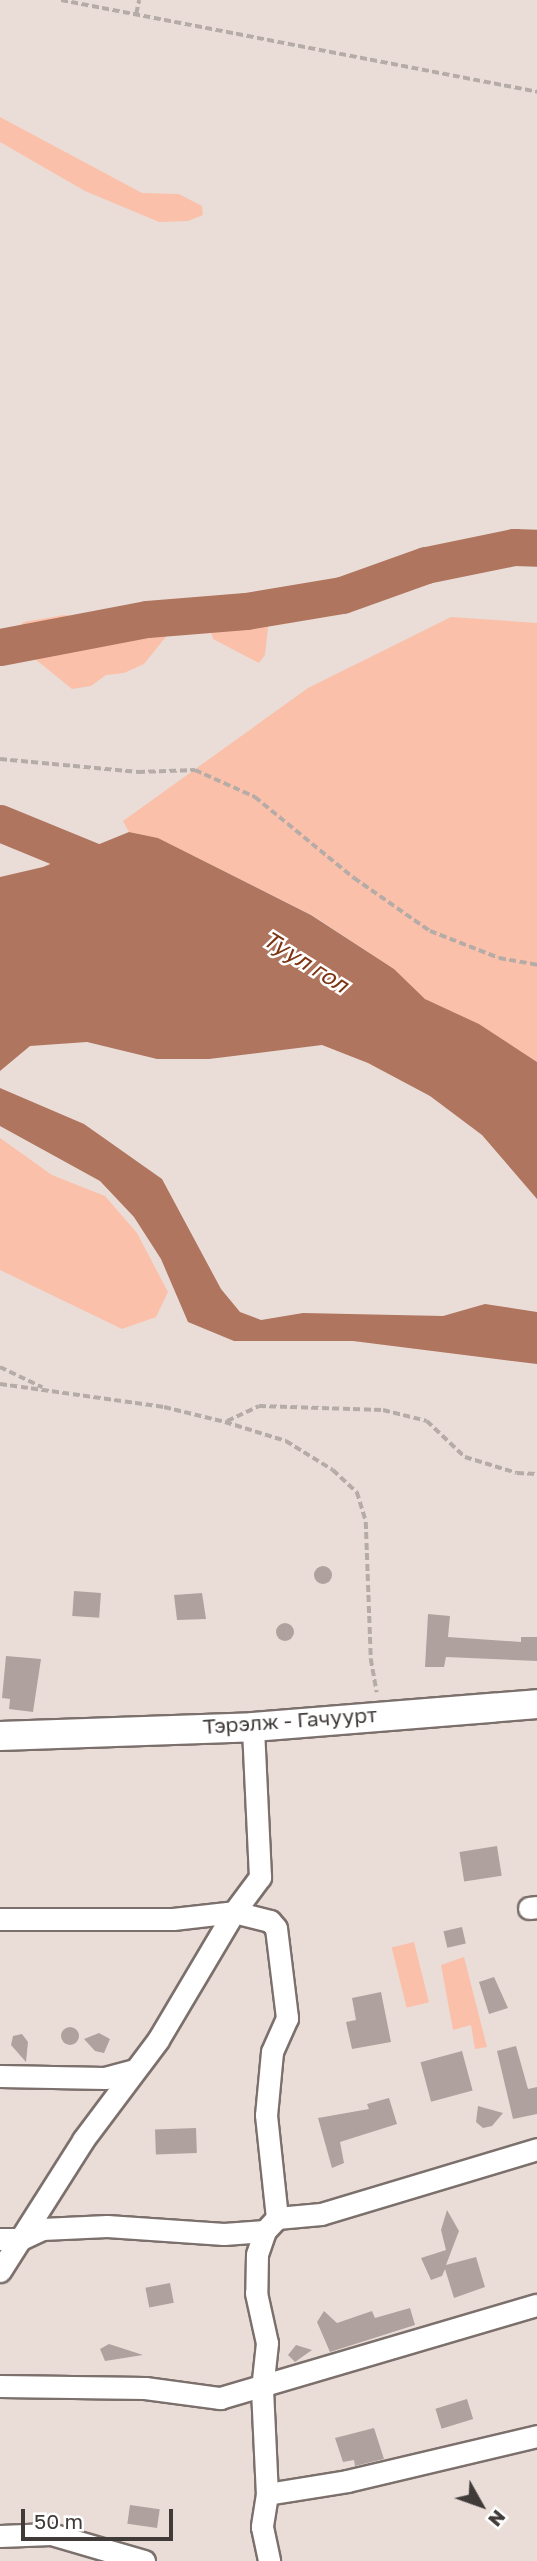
<!DOCTYPE html>
<html>
<head>
<meta charset="utf-8">
<style>
	body { margin:0 }
	#map { position:relative; width:537px; height:2561px; overflow:hidden; background:#eaddd8; font-family:"Golos Text",sans-serif }
	div>[style] { position:absolute }
	[style*='--x'] { left:calc(var(--x)*1px); top:calc(var(--y)*1px); width:calc(var(--w)*1px); rotate:calc(var(--a)*1deg) }
	.green>* { inset:0; background:#fbc0a9; transform-origin:0 0 }
	.water>* { inset:0; background:#b0755e }
	.river>* { height:37px; margin:-18.5px; padding:0 18.5px; transform-origin:18.5px; border-radius:18.5px; background:#b0755e }
	.building>* { inset:0; background:#afa29e; transform-origin:0 0 }
	.round { border-radius:50% }
	.path>* { height:3.5px; margin-top:-1.75px; transform-origin:0; background:repeating-linear-gradient(90deg,#b6aca7 0 7px,transparent 0 10.5px) }
	.roads { filter:drop-shadow(2px 0 #7c706c) drop-shadow(-2px 0 #7c706c) drop-shadow(0 2px #7c706c) drop-shadow(0 -2px #7c706c) }
	.street>* { height:21px; margin:-10.5px; padding:0 10.5px; transform-origin:10.5px; border-radius:10.5px; background:#fff }
	.secondary>* { height:28px; margin:-14px; padding:0 14px; transform-origin:14px; border-radius:14px; background:#fff }
	span { translate:-50% -50%; white-space:nowrap; text-align:center; line-height:1.15; -webkit-text-stroke:5px #fff; paint-order:stroke }
	.street-label { font-size:21px; color:#403b39 }
	.water-label { font-size:23px; color:#7d3412; font-style:italic }
	.north { position:absolute; left:446px; top:2470px; width:70px; height:70px; -webkit-text-stroke:5px #fff; paint-order:stroke; rotate:130deg; font-size:19px; font-weight:700; line-height:28px; text-align:center; color:#403b39 }
	.north::after { content:''; display:block; margin:auto; width:24px; height:32px; background:#403b39; clip-path:polygon(50% 0,100% 100%,50% 72%,0 100%) }
	.scale { position:absolute; left:21px; top:2509px; width:152px; height:32px; box-sizing:border-box; border:4px solid #403b39; border-top:0; padding-left:9px; font-size:21px; line-height:24px; white-space:nowrap; color:#403b39; -webkit-text-stroke:5px #fff; paint-order:stroke }
</style>
</head>
<body>
<div id="map">
	<div class="green">
		<i style="clip-path:polygon(0 117px,142px 193px,179px 194px,202px 206px,203px 215px,188px 221px,159px 222px,85px 191px,0 142px)"></i>
		<i style="clip-path:polygon(135px 603px,162px 607px,171px 617px,173px 628px,144px 664px,124px 673px,106px 675px,91px 686px,72px 689px,8px 637px,24px 622px,64px 615px,98px 619px)"></i>
		<i style="clip-path:polygon(244px 617px,269px 618px,265px 655px,259px 663px,213px 639px,210px 629px)"></i>
		<i style="clip-path:polygon(451px 617px,537px 623px,537px 1062px,479px 1024px,425px 999px,394px 969px,312px 915px,158px 838px,129px 832px,123px 821px,308px 688px)"></i>
		<i style="clip-path:polygon(0 1138px,52px 1175px,105px 1196px,137px 1233px,168px 1292px,156px 1317px,122px 1329px,0 1270px)"></i>
		<i style="left:414px;top:1942px;width:62px;height:23px;rotate:76deg"></i>
		<i style="clip-path:polygon(464px 1957px,487px 2047px,475px 2049px,471px 2025px,453px 2030px,441px 1965px)"></i>
	</div>
	<div class="water">
		<i style="clip-path:polygon(129px 832px,158px 838px,311px 915px,394px 969px,425px 999px,479px 1024px,537px 1062px,537px 1199px,482px 1135px,430px 1096px,368px 1063px,322px 1045px,209px 1059px,157px 1059px,87px 1042px,30px 1046px,0 1071px,0 877px,43px 867px)"></i>
		<i style="clip-path:polygon(0 1088px,84px 1124px,162px 1179px,221px 1289px,240px 1312px,261px 1320px,303px 1313px,443px 1316px,485px 1304px,537px 1312px,537px 1364px,353px 1341px,234px 1341px,188px 1322px,161px 1259px,134px 1217px,100px 1181px,0 1126px)"></i>
	</div>
	<div class="river">
		<i style="--x:0;--y:647;--w:150;--a:-10.8"></i>
		<i style="--x:147;--y:619;--w:99;--a:-4.6"></i>
		<i style="--x:246;--y:611;--w:97;--a:-9.5"></i>
		<i style="--x:342;--y:595;--w:89;--a:-19.7"></i>
		<i style="--x:426;--y:565;--w:90;--a:-11.6"></i>
		<i style="--x:514;--y:547;--w:23;--a:2"></i>
		<i style="--x:0;--y:823;--w:132;--a:22.3"></i>
	</div>
	<div class="building">
		<i class="round" style="left:314px;top:1566px;width:18px;height:18px"></i>
		<i style="left:74px;top:1591px;width:27px;height:25px;rotate:4deg"></i>
		<i style="clip-path:polygon(202px 1593px,206px 1619px,177px 1620px,174px 1595px)"></i>
		<i style="clip-path:polygon(428px 1614px,450px 1616px,448px 1637px,521px 1642px,521px 1637px,537px 1637px,537px 1661px,446px 1657px,444px 1667px,425px 1667px)"></i>
		<i class="round" style="left:276px;top:1623px;width:18px;height:18px"></i>
		<i style="clip-path:polygon(6px 1656px,41px 1659px,33px 1712px,9px 1709px,10px 1699px,2px 1698px)"></i>
		<i style="left:497px;top:1846px;width:30px;height:38px;rotate:81deg"></i>
		<i style="left:462px;top:1927px;width:17px;height:19px;rotate:77deg"></i>
		<i style="clip-path:polygon(494px 1977px,508px 2008px,489px 2014px,479px 1982px)"></i>
		<i style="clip-path:polygon(381px 1992px,391px 2042px,352px 2049px,346px 2022px,356px 2020px,352px 1998px)"></i>
		<i class="round" style="left:61px;top:2027px;width:18px;height:18px"></i>
		<i style="clip-path:polygon(99px 2033px,110px 2039px,104px 2053px,95px 2051px,84px 2039px)"></i>
		<i style="clip-path:polygon(22px 2034px,28px 2042px,26px 2062px,11px 2045px,13px 2036px)"></i>
		<i style="clip-path:polygon(516px 2046px,528px 2089px,537px 2087px,537px 2114px,513px 2119px,497px 2051px)"></i>
		<i style="left:462px;top:2051px;width:41px;height:43px;rotate:75deg"></i>
		<i style="clip-path:polygon(389px 2098px,397px 2124px,340px 2142px,344px 2163px,332px 2168px,318px 2118px,369px 2109px,367px 2104px)"></i>
		<i style="clip-path:polygon(478px 2106px,503px 2113px,492px 2126px,483px 2128px,476px 2122px)"></i>
		<i style="left:196px;top:2128px;width:25px;height:41px;rotate:88deg"></i>
		<i style="clip-path:polygon(447px 2210px,459px 2231px,446px 2265px,476px 2257px,485px 2287px,454px 2298px,445px 2269px,442px 2276px,431px 2280px,421px 2258px,446px 2250px,441px 2230px)"></i>
		<i style="left:170px;top:2283px;width:20px;height:25px;rotate:79deg"></i>
		<i style="clip-path:polygon(410px 2308px,415px 2325px,330px 2352px,317px 2322px,324px 2311px,337px 2323px,372px 2311px,375px 2318px)"></i>
		<i style="clip-path:polygon(109px 2344px,143px 2355px,105px 2361px,100px 2349px)"></i>
		<i style="clip-path:polygon(296px 2345px,312px 2350px,295px 2362px,288px 2355px)"></i>
		<i style="left:467px;top:2399px;width:21px;height:33px;rotate:73deg"></i>
		<i style="clip-path:polygon(374px 2428px,384px 2459px,355px 2466px,354px 2460px,343px 2462px,335px 2438px)"></i>
		<i style="left:130px;top:2505px;width:30px;height:19px;rotate:8deg"></i>
	</div>
	<div class="path">
		<i style="--x:61;--y:0;--w:485;--a:10.9"></i>
		<i style="--x:136;--y:14;--w:14;--a:-78"></i>
		<i style="--x:0;--y:759;--w:139;--a:5.4"></i>
		<i style="--x:138;--y:772;--w:57;--a:-2"></i>
		<i style="--x:195;--y:770;--w:66;--a:24.2"></i>
		<i style="--x:255;--y:797;--w:128;--a:39.3"></i>
		<i style="--x:354;--y:878;--w:93;--a:34.9"></i>
		<i style="--x:430;--y:931;--w:74;--a:21.4"></i>
		<i style="--x:499;--y:958;--w:39;--a:10"></i>
		<i style="--x:0;--y:1367;--w:47;--a:25.5"></i>
		<i style="--x:0;--y:1384;--w:166;--a:8"></i>
		<i style="--x:164;--y:1407;--w:63;--a:13.8"></i>
		<i style="--x:225;--y:1422;--w:64;--a:17.3"></i>
		<i style="--x:286;--y:1441;--w:55;--a:31.7"></i>
		<i style="--x:333;--y:1470;--w:33;--a:43"></i>
		<i style="--x:357;--y:1492;--w:31;--a:73"></i>
		<i style="--x:366;--y:1522;--w:137;--a:87.9"></i>
		<i style="--x:371;--y:1659;--w:34;--a:80"></i>
		<i style="--x:227;--y:1421;--w:35;--a:-25"></i>
		<i style="--x:259;--y:1406;--w:124;--a:1.8"></i>
		<i style="--x:383;--y:1410;--w:45;--a:14"></i>
		<i style="--x:427;--y:1421;--w:52;--a:43.5"></i>
		<i style="--x:465;--y:1457;--w:54;--a:17.1"></i>
		<i style="--x:517;--y:1473;--w:20;--a:3"></i>
	</div>
	<div class="roads">
		<div class="street">
			<i style="--x:529;--y:1908;--w:8;--a:-7"></i>
			<i style="--x:0;--y:1919;--w:173;--a:0"></i>
			<i style="--x:173;--y:1919;--w:61;--a:-6.5"></i>
			<i style="--x:234;--y:1912;--w:44;--a:-53.4"></i>
			<i style="--x:260;--y:1877;--w:150;--a:-92.7"></i>
			<i style="--x:0;--y:2076;--w:105;--a:1.1"></i>
			<i style="--x:105;--y:2078;--w:31;--a:-15"></i>
			<i style="--x:277;--y:2218;--w:44;--a:-5.2"></i>
			<i style="--x:321;--y:2214;--w:226;--a:-16.7"></i>
			<i style="--x:0;--y:2239;--w:21;--a:0"></i>
			<i style="--x:21;--y:2239;--w:23;--a:-25"></i>
			<i style="--x:42;--y:2229;--w:65;--a:-2.6"></i>
			<i style="--x:107;--y:2226;--w:117;--a:3.9"></i>
			<i style="--x:224;--y:2234;--w:41;--a:-4.2"></i>
			<i style="--x:0;--y:2271;--w:155;--a:-57.6"></i>
			<i style="--x:83;--y:2140;--w:125;--a:-53.1"></i>
			<i style="--x:158;--y:2040;--w:149;--a:-59.3"></i>
			<i style="--x:234;--y:1912;--w:37;--a:14"></i>
			<i style="--x:270;--y:1921;--w:9;--a:49"></i>
			<i style="--x:276;--y:1928;--w:91;--a:83"></i>
			<i style="--x:287;--y:2018;--w:37;--a:114"></i>
			<i style="--x:272;--y:2052;--w:63;--a:95.4"></i>
			<i style="--x:266;--y:2115;--w:104;--a:83.9"></i>
			<i style="--x:277;--y:2218;--w:18;--a:133"></i>
			<i style="--x:265;--y:2231;--w:24;--a:109"></i>
			<i style="--x:257;--y:2254;--w:39;--a:91"></i>
			<i style="--x:256;--y:2293;--w:51;--a:77.6"></i>
			<i style="--x:267;--y:2343;--w:46;--a:96.2"></i>
			<i style="--x:262;--y:2389;--w:105;--a:87.3"></i>
			<i style="--x:267;--y:2494;--w:33;--a:99"></i>
			<i style="--x:262;--y:2527;--w:35;--a:78"></i>
			<i style="--x:0;--y:2386;--w:145;--a:0.8"></i>
			<i style="--x:145;--y:2388;--w:76;--a:7.6"></i>
			<i style="--x:220;--y:2398;--w:330;--a:-16.4"></i>
			<i style="--x:267;--y:2494;--w:81;--a:-9.2"></i>
			<i style="--x:347;--y:2481;--w:195;--a:-13.3"></i>
			<i style="--x:0;--y:2536;--w:51;--a:-2.2"></i>
			<i style="--x:51;--y:2534;--w:97;--a:16.2"></i>
		</div>
		<div class="secondary">
			<i style="--x:0;--y:1736;--w:253;--a:-2"></i>
			<i style="--x:253;--y:1727;--w:285;--a:-4.6"></i>
		</div>
	</div>
	<div class="street-label">
		<span style="left:290px;top:1720px;rotate:-4deg">Тэрэлж - Гачуурт</span>
	</div>
	<div class="water-label">
		<span style="left:306px;top:961px;rotate:32deg">Туул гол</span>
	</div>
	<div class="north">N</div>
	<div class="scale">50 m</div>
</div>
</body>
</html>
